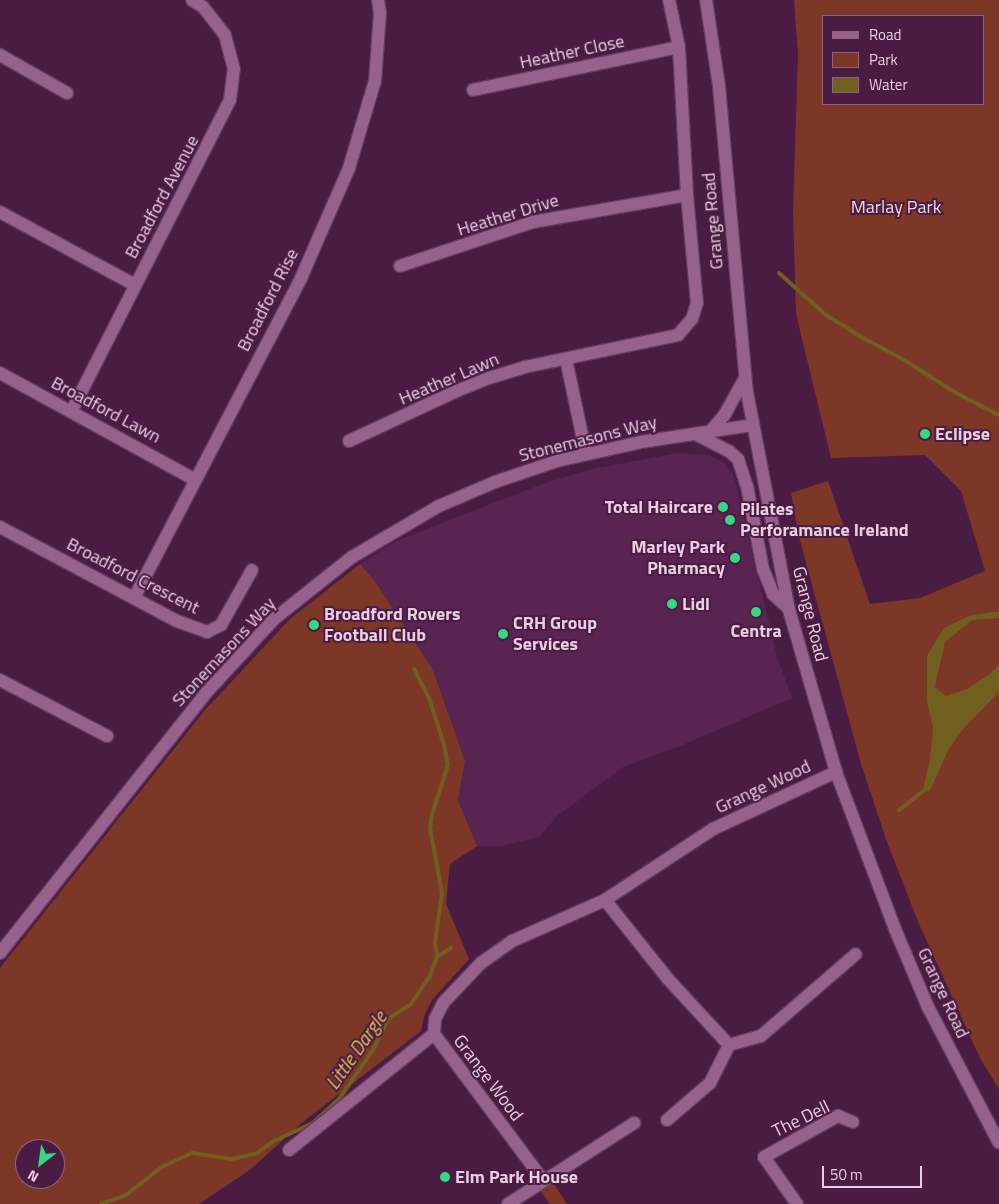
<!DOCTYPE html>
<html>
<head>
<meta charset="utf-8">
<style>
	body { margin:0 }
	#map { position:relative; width:999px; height:1204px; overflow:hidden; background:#4b1c43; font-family:"Titillium Web",sans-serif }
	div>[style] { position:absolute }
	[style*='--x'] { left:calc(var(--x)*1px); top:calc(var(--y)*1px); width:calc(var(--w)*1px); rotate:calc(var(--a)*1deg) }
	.built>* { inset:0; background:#592451 }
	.green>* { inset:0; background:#7c3727 }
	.water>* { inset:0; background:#705f1f }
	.stream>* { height:4px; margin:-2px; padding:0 2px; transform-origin:2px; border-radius:2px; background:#705f1f }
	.roads { filter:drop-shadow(1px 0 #633b5d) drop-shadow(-1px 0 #633b5d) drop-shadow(0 1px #633b5d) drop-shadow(0 -1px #633b5d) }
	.street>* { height:12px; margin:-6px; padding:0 6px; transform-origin:6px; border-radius:6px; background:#96618c }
	.secondary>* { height:12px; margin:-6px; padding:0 6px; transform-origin:6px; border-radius:6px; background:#96618c }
	.dots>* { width:14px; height:14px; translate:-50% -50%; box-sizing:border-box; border:2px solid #4b1c43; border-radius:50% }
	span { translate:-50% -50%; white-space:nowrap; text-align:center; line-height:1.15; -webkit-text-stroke:4px #4b1c43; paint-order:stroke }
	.street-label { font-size:18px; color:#eacde3 }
	.park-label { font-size:18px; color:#f0d9d3 }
	.poi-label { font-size:18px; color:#eacde3; font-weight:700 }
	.left { translate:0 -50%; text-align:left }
	.right { translate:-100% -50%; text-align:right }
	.water-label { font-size:19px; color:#e3c452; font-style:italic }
	.legend { position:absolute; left:822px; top:15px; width:162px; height:90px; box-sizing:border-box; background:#4b1c43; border:1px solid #8b6383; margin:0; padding:6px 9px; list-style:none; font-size:15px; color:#eacde3 }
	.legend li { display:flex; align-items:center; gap:10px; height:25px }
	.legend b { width:25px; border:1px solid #8b6383 }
	.north { position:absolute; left:15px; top:1139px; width:50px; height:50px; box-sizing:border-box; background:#4b1c43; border:1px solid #8b6383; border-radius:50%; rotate:210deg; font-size:14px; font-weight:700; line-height:20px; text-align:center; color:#eacde3 }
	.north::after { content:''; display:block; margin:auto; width:18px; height:22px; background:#36d880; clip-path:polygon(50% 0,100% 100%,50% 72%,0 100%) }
	.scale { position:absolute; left:822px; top:1166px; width:100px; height:22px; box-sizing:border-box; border:2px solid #eacde3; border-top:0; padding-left:6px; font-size:15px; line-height:18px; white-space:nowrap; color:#eacde3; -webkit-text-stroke:4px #4b1c43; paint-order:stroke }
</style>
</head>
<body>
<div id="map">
	<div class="built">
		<i style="clip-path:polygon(678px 453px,709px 455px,725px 463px,734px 476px,777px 657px,792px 698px,680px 746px,623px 767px,557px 816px,539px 837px,500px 846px,477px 846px,458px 800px,465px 761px,433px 670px,375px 581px,360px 564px,396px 541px,545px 483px,592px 469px)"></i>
	</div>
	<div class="green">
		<i style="clip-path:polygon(evenodd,794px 0,999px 0,999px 1089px,980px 1058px,919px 924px,887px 842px,861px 764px,799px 537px,791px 493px,828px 481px,870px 604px,920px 598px,985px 571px,961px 491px,925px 455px,831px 458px,796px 314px,793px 209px,798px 54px,794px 0,823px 16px,983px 16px,983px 104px,823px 104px,823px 16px)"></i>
		<i style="clip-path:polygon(evenodd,360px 564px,375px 581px,433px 670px,465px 761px,458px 800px,477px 846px,450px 864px,446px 904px,469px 959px,432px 1000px,424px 1016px,421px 1031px,304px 1121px,251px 1169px,199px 1204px,0 1204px,0 968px,205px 710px,290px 619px,360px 564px,25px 1149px,55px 1149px,55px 1179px,25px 1179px,25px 1149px)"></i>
		<i style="clip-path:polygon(549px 1176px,567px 1204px,550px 1204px,536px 1185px)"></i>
	</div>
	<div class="water">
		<i style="clip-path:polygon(994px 612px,999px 612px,999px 618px,972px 620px,945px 642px,935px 687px,946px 696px,967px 689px,990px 674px,999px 664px,999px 692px,963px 729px,949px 749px,930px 790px,922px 793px,930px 760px,933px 728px,927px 701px,927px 656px,944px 628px,969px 616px)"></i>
	</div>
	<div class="stream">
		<i style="--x:779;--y:273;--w:63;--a:41.8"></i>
		<i style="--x:826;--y:315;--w:44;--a:31.9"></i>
		<i style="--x:863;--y:338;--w:49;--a:28.1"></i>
		<i style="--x:906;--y:361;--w:59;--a:32.6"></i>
		<i style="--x:956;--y:393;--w:48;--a:27.1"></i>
		<i style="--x:414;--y:669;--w:36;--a:63"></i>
		<i style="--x:430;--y:701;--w:46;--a:72.3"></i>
		<i style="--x:444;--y:745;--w:20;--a:79"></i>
		<i style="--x:448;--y:765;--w:52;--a:108.1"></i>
		<i style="--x:432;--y:814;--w:14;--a:98"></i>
		<i style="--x:430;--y:828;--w:66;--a:79.5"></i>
		<i style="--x:442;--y:893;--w:49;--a:98.1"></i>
		<i style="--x:435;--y:942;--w:15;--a:82"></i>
		<i style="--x:899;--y:810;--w:33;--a:-38"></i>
		<i style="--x:101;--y:1204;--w:27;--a:-20"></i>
		<i style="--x:126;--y:1195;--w:46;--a:-37.9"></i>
		<i style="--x:162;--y:1167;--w:33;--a:-25"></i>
		<i style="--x:192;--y:1153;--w:40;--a:8.5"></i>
		<i style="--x:232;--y:1159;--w:26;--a:-13"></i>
		<i style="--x:257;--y:1153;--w:19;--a:-36"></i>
		<i style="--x:272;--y:1142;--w:45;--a:-24.9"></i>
		<i style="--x:313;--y:1123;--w:35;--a:-43"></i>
		<i style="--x:339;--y:1099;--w:60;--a:-55.2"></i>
		<i style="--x:373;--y:1050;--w:34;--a:-64"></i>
		<i style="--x:388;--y:1019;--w:27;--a:-33"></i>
		<i style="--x:411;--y:1004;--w:34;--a:-56"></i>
		<i style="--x:430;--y:976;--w:20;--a:-70"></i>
		<i style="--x:437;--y:957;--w:17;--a:-33"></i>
	</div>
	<div class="roads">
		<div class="street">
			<i style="--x:0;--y:55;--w:77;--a:29.6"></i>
			<i style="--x:473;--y:90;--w:210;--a:-11.8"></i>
			<i style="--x:0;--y:212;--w:153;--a:28.4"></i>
			<i style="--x:400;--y:266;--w:140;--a:-18.3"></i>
			<i style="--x:533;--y:222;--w:156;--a:-9.9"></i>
			<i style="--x:566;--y:359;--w:97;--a:78.1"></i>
			<i style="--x:0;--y:373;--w:221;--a:28.7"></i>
			<i style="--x:71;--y:412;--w:350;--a:-63"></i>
			<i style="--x:230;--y:100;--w:31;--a:-83"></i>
			<i style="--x:234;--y:69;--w:35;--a:-105"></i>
			<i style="--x:225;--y:35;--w:36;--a:-128"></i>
			<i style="--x:203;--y:7;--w:13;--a:-148"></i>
			<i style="--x:349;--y:441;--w:121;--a:-24.9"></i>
			<i style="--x:459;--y:390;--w:32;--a:-22"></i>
			<i style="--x:489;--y:378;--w:38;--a:-17"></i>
			<i style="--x:525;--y:367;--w:156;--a:-11.8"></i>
			<i style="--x:678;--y:335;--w:21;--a:-49"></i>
			<i style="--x:692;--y:319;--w:17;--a:-73"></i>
			<i style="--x:697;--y:303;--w:108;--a:-95.3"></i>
			<i style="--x:687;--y:195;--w:148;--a:-93.1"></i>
			<i style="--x:679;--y:47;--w:48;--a:-102"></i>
			<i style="--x:0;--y:527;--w:200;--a:28"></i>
			<i style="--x:177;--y:621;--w:32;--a:20"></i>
			<i style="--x:207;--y:632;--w:16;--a:-27"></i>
			<i style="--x:221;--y:625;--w:63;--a:-60.6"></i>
			<i style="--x:134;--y:598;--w:361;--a:-62.4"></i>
			<i style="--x:301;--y:278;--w:120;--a:-66.4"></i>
			<i style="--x:349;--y:168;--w:91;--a:-73.4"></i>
			<i style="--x:375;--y:81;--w:68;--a:-85.8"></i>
			<i style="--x:380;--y:13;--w:13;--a:-99"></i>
			<i style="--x:0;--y:680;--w:121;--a:27.6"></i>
			<i style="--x:605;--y:900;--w:101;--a:51.4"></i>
			<i style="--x:668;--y:979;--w:90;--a:47.3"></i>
			<i style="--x:729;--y:1045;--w:33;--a:-16"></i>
			<i style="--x:761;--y:1036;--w:125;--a:-40.8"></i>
			<i style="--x:667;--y:1120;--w:57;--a:-40.7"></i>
			<i style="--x:710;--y:1083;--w:42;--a:-63.4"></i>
			<i style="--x:289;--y:1150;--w:186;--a:-38.7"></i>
			<i style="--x:543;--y:1180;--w:182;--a:-126.7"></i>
			<i style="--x:434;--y:1034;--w:15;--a:-86"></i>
			<i style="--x:435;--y:1019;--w:18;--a:-63"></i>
			<i style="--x:443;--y:1003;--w:55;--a:-46.5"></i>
			<i style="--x:481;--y:963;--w:38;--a:-35"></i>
			<i style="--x:512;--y:941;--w:102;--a:-23.8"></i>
			<i style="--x:605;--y:900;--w:129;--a:-33.3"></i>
			<i style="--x:713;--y:829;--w:136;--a:-24.9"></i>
			<i style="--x:508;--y:1204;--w:150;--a:-32.7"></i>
			<i style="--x:797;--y:1204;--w:57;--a:-125.1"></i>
			<i style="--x:764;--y:1157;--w:85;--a:-29"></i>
			<i style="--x:838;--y:1116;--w:16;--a:22"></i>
		</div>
		<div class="secondary">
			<i style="--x:706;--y:0;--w:87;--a:81.4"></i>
			<i style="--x:719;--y:86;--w:307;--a:84.8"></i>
			<i style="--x:747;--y:392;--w:222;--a:79.1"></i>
			<i style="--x:789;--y:610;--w:169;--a:73.8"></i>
			<i style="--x:836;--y:772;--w:168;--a:69.4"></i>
			<i style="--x:895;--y:929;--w:85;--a:67.1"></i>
			<i style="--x:928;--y:1007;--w:153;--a:62.4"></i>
			<i style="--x:710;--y:432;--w:23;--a:-50"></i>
			<i style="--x:725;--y:414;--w:41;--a:-60.9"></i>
			<i style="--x:695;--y:434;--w:39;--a:27"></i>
			<i style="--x:730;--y:452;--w:11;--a:41"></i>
			<i style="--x:738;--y:459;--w:28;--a:72"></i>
			<i style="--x:747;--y:486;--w:85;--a:79.1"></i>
			<i style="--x:763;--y:569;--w:27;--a:68"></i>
			<i style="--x:773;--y:594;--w:21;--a:43"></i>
			<i style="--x:0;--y:953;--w:332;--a:-51.6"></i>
			<i style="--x:206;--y:693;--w:100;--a:-47.4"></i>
			<i style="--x:274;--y:619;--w:100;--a:-38.5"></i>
			<i style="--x:352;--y:557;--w:101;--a:-30.4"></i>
			<i style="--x:439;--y:506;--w:61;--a:-23.2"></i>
			<i style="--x:495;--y:482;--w:65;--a:-18.7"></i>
			<i style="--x:557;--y:461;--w:86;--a:-12.7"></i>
			<i style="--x:641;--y:442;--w:112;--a:-8.7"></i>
		</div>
	</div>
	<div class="dots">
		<i style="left:925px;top:434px;background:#36d880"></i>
		<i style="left:723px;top:507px;background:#36d880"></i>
		<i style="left:730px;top:520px;background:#36d880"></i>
		<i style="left:735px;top:558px;background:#36d880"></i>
		<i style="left:672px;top:604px;background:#36d880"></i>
		<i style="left:756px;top:612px;background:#36d880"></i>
		<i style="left:314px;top:625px;background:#36d880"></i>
		<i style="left:503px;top:634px;background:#36d880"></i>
		<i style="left:445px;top:1177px;background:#36d880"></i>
	</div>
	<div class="street-label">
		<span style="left:572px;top:52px;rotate:-12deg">Heather Close</span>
		<span style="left:162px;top:197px;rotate:-62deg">Broadford Avenue</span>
		<span style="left:508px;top:215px;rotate:-17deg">Heather Drive</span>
		<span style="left:713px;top:221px;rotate:-95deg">Grange Road</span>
		<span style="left:268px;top:300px;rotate:-63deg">Broadford Rise</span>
		<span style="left:449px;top:379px;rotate:-23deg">Heather Lawn</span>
		<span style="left:106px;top:410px;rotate:28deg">Broadford Lawn</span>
		<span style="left:588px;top:439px;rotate:-14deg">Stonemasons Way</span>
		<span style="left:133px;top:576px;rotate:27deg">Broadford Crescent</span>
		<span style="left:810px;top:614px;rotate:76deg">Grange Road</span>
		<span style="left:224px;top:652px;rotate:-47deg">Stonemasons Way</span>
		<span style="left:763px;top:787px;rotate:-25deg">Grange Wood</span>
		<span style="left:943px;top:993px;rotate:65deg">Grange Road</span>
		<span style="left:488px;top:1078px;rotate:53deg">Grange Wood</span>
		<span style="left:801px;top:1119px;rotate:-26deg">The Dell</span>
	</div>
	<div class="park-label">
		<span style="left:896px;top:207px">Marlay Park</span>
	</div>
	<div class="poi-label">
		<span class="left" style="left:935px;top:434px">Eclipse</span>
		<span class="right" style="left:713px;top:507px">Total Haircare</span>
		<span class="left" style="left:740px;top:520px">Pilates<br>Perforamance Ireland</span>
		<span class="right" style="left:725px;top:558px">Marley Park<br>Pharmacy</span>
		<span class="left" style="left:682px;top:604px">Lidl</span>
		<span class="left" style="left:324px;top:625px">Broadford Rovers<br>Football Club</span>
		<span class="left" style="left:513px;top:634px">CRH Group<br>Services</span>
		<span style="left:756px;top:631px">Centra</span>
		<span class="left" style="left:455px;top:1177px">Elm Park House</span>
	</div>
	<div class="water-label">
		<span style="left:356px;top:1050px;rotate:-55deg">Little Dargle</span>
	</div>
	<ul class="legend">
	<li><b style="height:6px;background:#96618c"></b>Road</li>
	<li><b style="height:14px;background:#7c3727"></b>Park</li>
	<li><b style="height:14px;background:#705f1f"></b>Water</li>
	</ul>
	<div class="north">N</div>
	<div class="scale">50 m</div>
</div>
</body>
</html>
